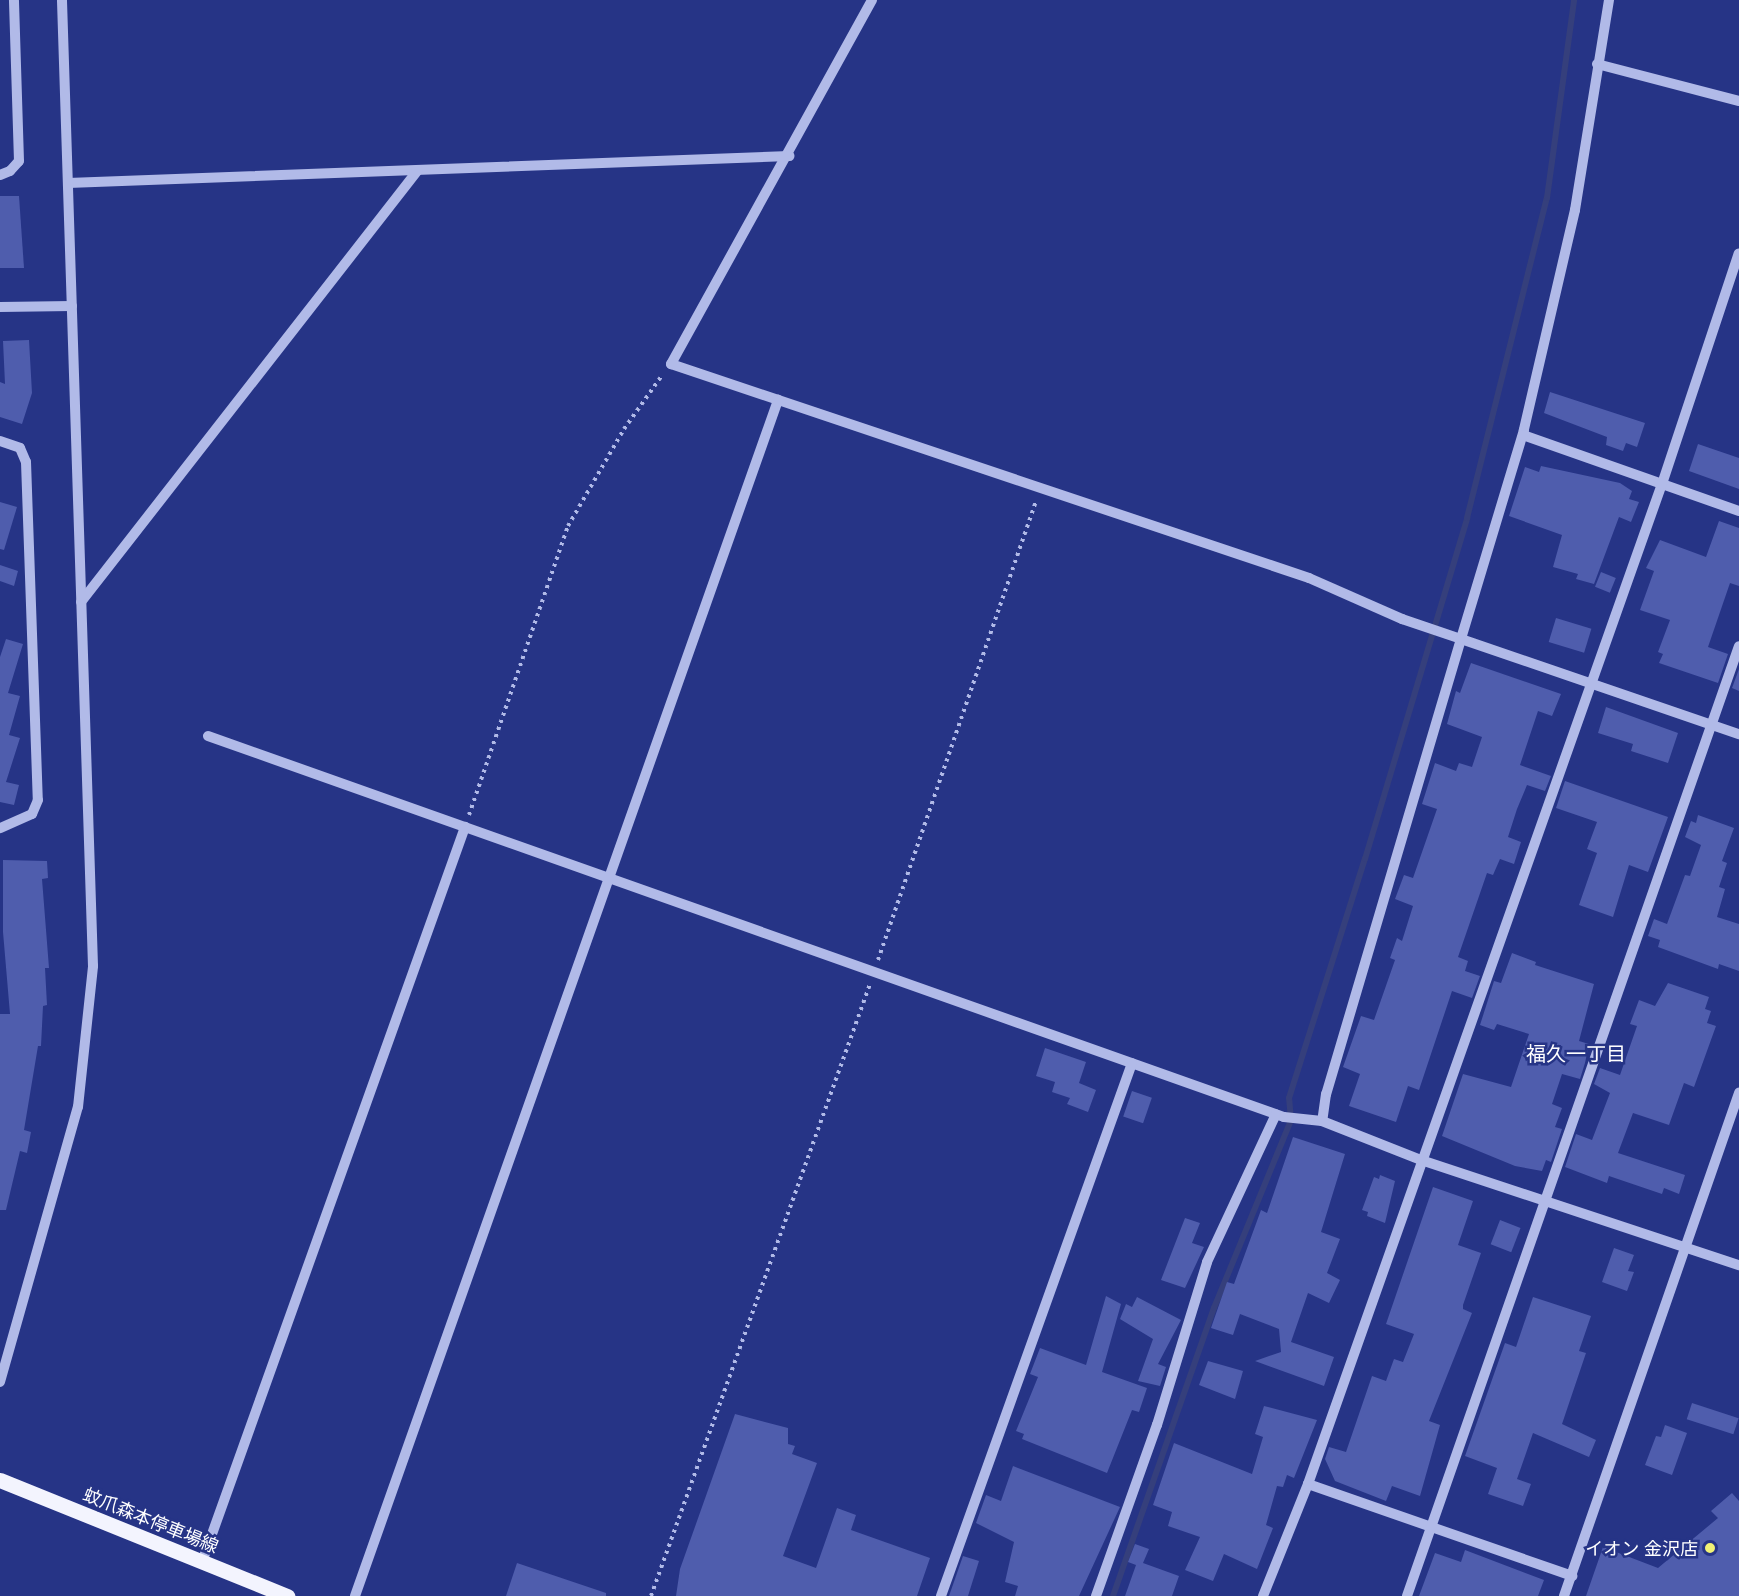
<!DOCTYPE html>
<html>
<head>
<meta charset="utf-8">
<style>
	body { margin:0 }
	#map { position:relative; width:1739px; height:1596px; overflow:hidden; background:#263486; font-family:"Open Sans","Noto Sans JP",sans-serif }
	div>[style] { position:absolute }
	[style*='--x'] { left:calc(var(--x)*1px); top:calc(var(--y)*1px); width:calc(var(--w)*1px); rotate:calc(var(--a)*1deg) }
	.stream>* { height:6px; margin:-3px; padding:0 3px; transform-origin:3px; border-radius:3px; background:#353f7c }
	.building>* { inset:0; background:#4f5dad; transform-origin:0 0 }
	.path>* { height:4px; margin-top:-2px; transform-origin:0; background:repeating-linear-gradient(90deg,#b1bae8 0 3px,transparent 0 7.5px) }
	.minor>* { height:10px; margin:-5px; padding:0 5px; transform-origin:5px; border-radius:5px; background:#b1bae8 }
	.major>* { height:15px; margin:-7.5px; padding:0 7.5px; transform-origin:7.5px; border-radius:7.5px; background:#f3f4fe }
	.dots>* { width:16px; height:16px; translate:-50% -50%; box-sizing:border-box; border:3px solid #263486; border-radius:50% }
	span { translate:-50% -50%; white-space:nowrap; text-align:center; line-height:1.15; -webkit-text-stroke:5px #263486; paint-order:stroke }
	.street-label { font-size:18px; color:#fff }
	.poi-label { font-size:18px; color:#fff }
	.right { translate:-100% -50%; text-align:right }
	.neighbourhood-label { font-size:20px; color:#fff }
</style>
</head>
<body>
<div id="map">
	<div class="stream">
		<i style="--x:1113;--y:1596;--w:305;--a:-70.7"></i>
		<i style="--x:1214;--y:1308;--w:203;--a:-67.7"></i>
		<i style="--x:1291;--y:1120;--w:22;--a:-95"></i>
		<i style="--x:1289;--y:1098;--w:251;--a:-72.4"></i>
		<i style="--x:1365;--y:859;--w:356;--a:-73.3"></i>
		<i style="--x:1467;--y:518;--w:330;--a:-76"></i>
		<i style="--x:1547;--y:198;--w:200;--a:-82.2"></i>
	</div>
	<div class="building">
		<i style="clip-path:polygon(0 196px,19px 196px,24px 268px,0 268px)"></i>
		<i style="clip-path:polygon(29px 340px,32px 393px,22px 424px,0 417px,0 382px,5px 384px,3px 341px)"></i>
		<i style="clip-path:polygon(1550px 392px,1645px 423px,1637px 447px,1626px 443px,1623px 451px,1606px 445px,1607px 437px,1544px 413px)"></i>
		<i style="clip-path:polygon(1698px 444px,1739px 458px,1739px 489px,1689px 471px)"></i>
		<i style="clip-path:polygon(1541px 466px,1620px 483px,1632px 491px,1629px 499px,1639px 502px,1631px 522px,1619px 517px,1594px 584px,1576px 579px,1578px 574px,1553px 567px,1562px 535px,1509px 516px,1525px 467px,1539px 472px)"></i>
		<i style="clip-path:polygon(0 502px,17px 507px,4px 550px,0 549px)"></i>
		<i style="clip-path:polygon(1719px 521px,1739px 528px,1739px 586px,1730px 583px,1708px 647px,1728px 654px,1718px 683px,1659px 663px,1663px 654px,1658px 652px,1670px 620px,1640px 610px,1654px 571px,1646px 568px,1660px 540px,1706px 557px)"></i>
		<i style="clip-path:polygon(0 565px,18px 571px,14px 586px,0 581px)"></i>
		<i style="left:1601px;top:572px;width:16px;height:16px;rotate:22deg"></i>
		<i style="left:1556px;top:618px;width:37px;height:25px;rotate:17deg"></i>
		<i style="clip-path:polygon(6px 639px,23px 644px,8px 693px,20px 696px,9px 735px,20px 738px,6px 782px,19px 785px,14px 805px,0 802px,0 657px)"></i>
		<i style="clip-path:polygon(1471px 663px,1561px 694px,1552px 716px,1538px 711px,1520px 765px,1551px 776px,1545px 791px,1527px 785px,1517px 809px,1508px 837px,1521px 842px,1514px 864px,1500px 859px,1493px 875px,1487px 873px,1458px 957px,1468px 961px,1465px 971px,1480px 976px,1472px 998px,1452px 991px,1419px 1090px,1408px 1086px,1396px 1122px,1349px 1106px,1360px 1074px,1343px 1067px,1361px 1016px,1374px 1020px,1395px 960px,1390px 958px,1397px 938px,1402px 941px,1413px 906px,1395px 899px,1404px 875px,1413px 878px,1437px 809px,1422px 804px,1435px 763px,1456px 771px,1459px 763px,1472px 767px,1482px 737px,1447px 724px,1456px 691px,1460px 693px)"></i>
		<i style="clip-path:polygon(1739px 669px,1739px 691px,1732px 688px)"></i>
		<i style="clip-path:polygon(1606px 707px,1678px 733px,1668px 763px,1631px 751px,1633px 744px,1598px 733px)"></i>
		<i style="clip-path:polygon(1565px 781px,1668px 817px,1648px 872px,1629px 865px,1613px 917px,1579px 905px,1597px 853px,1587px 849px,1597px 822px,1556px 808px)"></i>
		<i style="clip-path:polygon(1698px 815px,1734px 828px,1722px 861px,1727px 863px,1719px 887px,1725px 889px,1717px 917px,1739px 924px,1739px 971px,1719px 964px,1718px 969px,1658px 947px,1660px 940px,1648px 936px,1654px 919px,1667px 924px,1685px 875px,1690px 876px,1701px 845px,1685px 837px,1691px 821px,1696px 823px)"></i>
		<i style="clip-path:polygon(3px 860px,47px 861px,48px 878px,42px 879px,49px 968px,45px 968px,47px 1005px,43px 1006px,41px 1046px,38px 1046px,24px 1130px,31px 1132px,27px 1153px,20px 1151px,6px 1210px,0 1210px,0 1014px,10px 1014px,3px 932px)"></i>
		<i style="clip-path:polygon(1512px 953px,1536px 962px,1535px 965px,1594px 984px,1579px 1041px,1589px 1044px,1585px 1063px,1580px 1079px,1562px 1074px,1552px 1104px,1562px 1108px,1555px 1127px,1562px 1129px,1551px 1162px,1546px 1160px,1542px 1171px,1515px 1166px,1442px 1136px,1463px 1074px,1511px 1087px,1529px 1034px,1497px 1024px,1494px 1030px,1480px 1025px,1494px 981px,1501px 983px)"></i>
		<i style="clip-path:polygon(1668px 983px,1709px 997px,1705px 1009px,1711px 1011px,1707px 1023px,1716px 1026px,1694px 1087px,1684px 1083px,1669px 1125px,1633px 1113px,1618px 1153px,1685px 1175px,1679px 1194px,1664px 1188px,1662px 1194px,1609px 1176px,1607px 1183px,1565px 1167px,1576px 1134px,1592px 1140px,1610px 1093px,1594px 1084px,1600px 1068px,1620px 1075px,1637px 1026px,1630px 1024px,1639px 1000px,1655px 1006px)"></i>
		<i style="clip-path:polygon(1045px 1048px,1086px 1062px,1079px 1083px,1096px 1090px,1088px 1112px,1067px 1104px,1070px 1098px,1052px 1092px,1055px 1082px,1036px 1076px)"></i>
		<i style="left:1132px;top:1091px;width:21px;height:27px;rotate:19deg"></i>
		<i style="clip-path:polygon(1293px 1137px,1345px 1154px,1321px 1232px,1340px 1239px,1327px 1273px,1340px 1280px,1329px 1303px,1308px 1293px,1291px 1342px,1334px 1357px,1324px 1386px,1255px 1361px,1281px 1352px,1279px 1329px,1240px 1314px,1233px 1335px,1211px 1328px,1227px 1282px,1234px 1284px,1261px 1210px,1267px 1213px)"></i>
		<i style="clip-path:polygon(1380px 1175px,1395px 1181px,1385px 1223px,1367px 1216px,1368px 1212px,1362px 1210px,1374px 1177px,1379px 1179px)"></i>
		<i style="clip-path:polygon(1433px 1187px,1473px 1201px,1458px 1245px,1481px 1253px,1463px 1305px,1463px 1309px,1472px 1313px,1429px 1421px,1440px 1425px,1420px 1496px,1392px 1486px,1386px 1501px,1335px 1481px,1325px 1459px,1329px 1447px,1346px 1452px,1372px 1376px,1386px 1381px,1394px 1359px,1403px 1362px,1414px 1334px,1386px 1324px)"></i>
		<i style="clip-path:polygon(1185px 1218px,1200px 1223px,1192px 1243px,1204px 1247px,1185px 1288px,1161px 1280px)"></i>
		<i style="left:1500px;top:1220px;width:22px;height:26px;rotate:21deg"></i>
		<i style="clip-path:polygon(1614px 1248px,1634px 1255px,1628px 1271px,1634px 1272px,1627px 1291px,1602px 1282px)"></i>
		<i style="clip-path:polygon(1106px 1296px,1121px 1304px,1102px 1372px,1147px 1388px,1139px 1412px,1132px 1410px,1107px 1473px,1022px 1439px,1024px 1434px,1016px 1431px,1038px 1377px,1030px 1374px,1040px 1348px,1086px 1365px)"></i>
		<i style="clip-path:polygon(1137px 1297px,1181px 1320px,1158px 1364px,1166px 1367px,1160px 1386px,1138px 1381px,1153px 1339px,1120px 1319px,1126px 1304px,1132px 1307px)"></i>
		<i style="clip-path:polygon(1533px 1297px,1591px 1316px,1579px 1351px,1586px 1353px,1562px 1424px,1596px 1440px,1589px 1457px,1533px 1433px,1517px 1479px,1531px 1484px,1523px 1506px,1488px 1494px,1497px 1468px,1465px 1456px,1505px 1343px,1516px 1347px)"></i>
		<i style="clip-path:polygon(1208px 1361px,1243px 1371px,1235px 1399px,1199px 1385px)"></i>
		<i style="left:1692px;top:1403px;width:49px;height:17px;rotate:18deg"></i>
		<i style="clip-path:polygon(1264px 1406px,1317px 1420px,1294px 1478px,1287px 1475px,1283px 1487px,1277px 1486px,1266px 1525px,1273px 1528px,1257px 1569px,1224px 1554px,1213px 1581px,1185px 1570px,1200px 1537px,1168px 1526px,1172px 1512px,1153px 1505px,1174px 1443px,1252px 1474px,1263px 1437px,1255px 1434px)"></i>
		<i style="clip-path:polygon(735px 1414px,788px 1428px,788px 1444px,795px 1446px,792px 1454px,817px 1463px,783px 1556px,816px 1568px,837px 1508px,856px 1515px,851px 1530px,930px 1558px,917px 1596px,676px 1596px,680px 1569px)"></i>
		<i style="clip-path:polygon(1665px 1425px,1687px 1433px,1672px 1475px,1645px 1465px,1656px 1436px,1661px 1437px)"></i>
		<i style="clip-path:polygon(1013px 1466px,1120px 1507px,1079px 1596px,1015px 1596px,1018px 1586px,1005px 1582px,1014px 1542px,976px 1523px,986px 1495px,1001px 1501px)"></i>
		<i style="clip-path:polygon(1732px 1493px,1739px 1501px,1739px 1596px,1586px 1596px,1603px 1547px,1658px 1568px,1718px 1518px,1711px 1511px)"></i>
		<i style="clip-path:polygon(1135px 1544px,1149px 1549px,1143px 1563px,1179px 1576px,1172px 1596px,1125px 1596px,1136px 1565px,1128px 1562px)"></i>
		<i style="clip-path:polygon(1465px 1550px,1544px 1580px,1538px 1596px,1419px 1596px,1435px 1553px,1461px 1562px)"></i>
		<i style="clip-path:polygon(963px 1556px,979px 1561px,968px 1596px,949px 1596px)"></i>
		<i style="clip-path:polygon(517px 1563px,606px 1593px,606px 1596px,506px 1596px)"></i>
	</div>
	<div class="path">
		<i style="--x:469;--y:815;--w:305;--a:-71.1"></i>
		<i style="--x:568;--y:526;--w:112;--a:-60"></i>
		<i style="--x:624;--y:429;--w:67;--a:-54.7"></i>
		<i style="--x:878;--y:960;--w:484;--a:-71"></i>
		<i style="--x:651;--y:1596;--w:650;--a:-70.31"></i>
	</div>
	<div class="minor">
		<i style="--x:872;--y:0;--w:416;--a:118.9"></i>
		<i style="--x:671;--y:364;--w:673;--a:18.54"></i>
		<i style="--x:1309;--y:578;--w:102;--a:23.8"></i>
		<i style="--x:1402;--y:619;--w:62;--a:18.7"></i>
		<i style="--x:1461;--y:639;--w:475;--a:106.5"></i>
		<i style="--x:1326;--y:1094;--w:27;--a:98"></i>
		<i style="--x:1609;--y:0;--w:213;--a:99.2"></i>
		<i style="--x:1575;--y:210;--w:226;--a:103.1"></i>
		<i style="--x:1524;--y:430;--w:218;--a:106.8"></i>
		<i style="--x:1461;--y:639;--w:294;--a:18.9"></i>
		<i style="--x:1597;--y:64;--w:147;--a:14.6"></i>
		<i style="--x:0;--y:175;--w:11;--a:-22"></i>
		<i style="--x:10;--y:171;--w:13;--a:-48"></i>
		<i style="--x:19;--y:161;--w:161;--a:-91.8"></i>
		<i style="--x:68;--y:183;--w:722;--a:-2.14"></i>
		<i style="--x:0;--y:307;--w:72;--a:-0.8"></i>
		<i style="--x:1523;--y:435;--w:229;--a:19.4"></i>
		<i style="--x:0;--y:441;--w:21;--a:19"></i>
		<i style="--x:20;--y:448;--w:15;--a:67"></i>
		<i style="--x:26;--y:462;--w:338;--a:88"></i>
		<i style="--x:38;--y:800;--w:15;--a:113"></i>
		<i style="--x:32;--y:814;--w:35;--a:156"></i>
		<i style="--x:81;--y:602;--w:548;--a:-52.04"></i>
		<i style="--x:208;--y:736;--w:1141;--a:19.5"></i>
		<i style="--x:1284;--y:1117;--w:38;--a:6"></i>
		<i style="--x:1322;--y:1121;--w:106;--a:21.5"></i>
		<i style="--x:1421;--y:1160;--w:335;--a:18.3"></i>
		<i style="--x:0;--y:1382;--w:286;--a:-74.2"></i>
		<i style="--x:78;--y:1107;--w:142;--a:-83.9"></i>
		<i style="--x:93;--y:966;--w:966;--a:-91.84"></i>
		<i style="--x:1308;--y:1484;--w:280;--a:19.2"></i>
		<i style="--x:202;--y:1562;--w:781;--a:-70.31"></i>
		<i style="--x:355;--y:1596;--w:1269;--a:-70.52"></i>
		<i style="--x:941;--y:1596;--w:566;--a:-70.28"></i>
		<i style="--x:1096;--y:1596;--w:182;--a:-70.4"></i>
		<i style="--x:1157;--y:1425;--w:170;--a:-72.9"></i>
		<i style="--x:1207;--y:1262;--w:163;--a:-65"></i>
		<i style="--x:1263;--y:1596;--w:121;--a:-68.1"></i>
		<i style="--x:1308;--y:1484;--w:1061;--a:-70.51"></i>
		<i style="--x:1662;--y:484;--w:243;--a:-71.6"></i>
		<i style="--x:1407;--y:1596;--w:1006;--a:-70.74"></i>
		<i style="--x:1564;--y:1596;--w:533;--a:-70.82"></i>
	</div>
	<div class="major">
		<i style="--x:0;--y:1480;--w:310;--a:22"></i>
	</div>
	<div class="dots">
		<i style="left:1710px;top:1548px;background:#f0f176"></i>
	</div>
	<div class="street-label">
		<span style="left:151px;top:1520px;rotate:22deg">蚊爪森本停車場線</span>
	</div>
	<div class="poi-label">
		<span class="right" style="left:1698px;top:1548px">イオン 金沢店</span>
	</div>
	<div class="neighbourhood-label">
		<span style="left:1576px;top:1053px">福久一丁目</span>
	</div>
</div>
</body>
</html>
